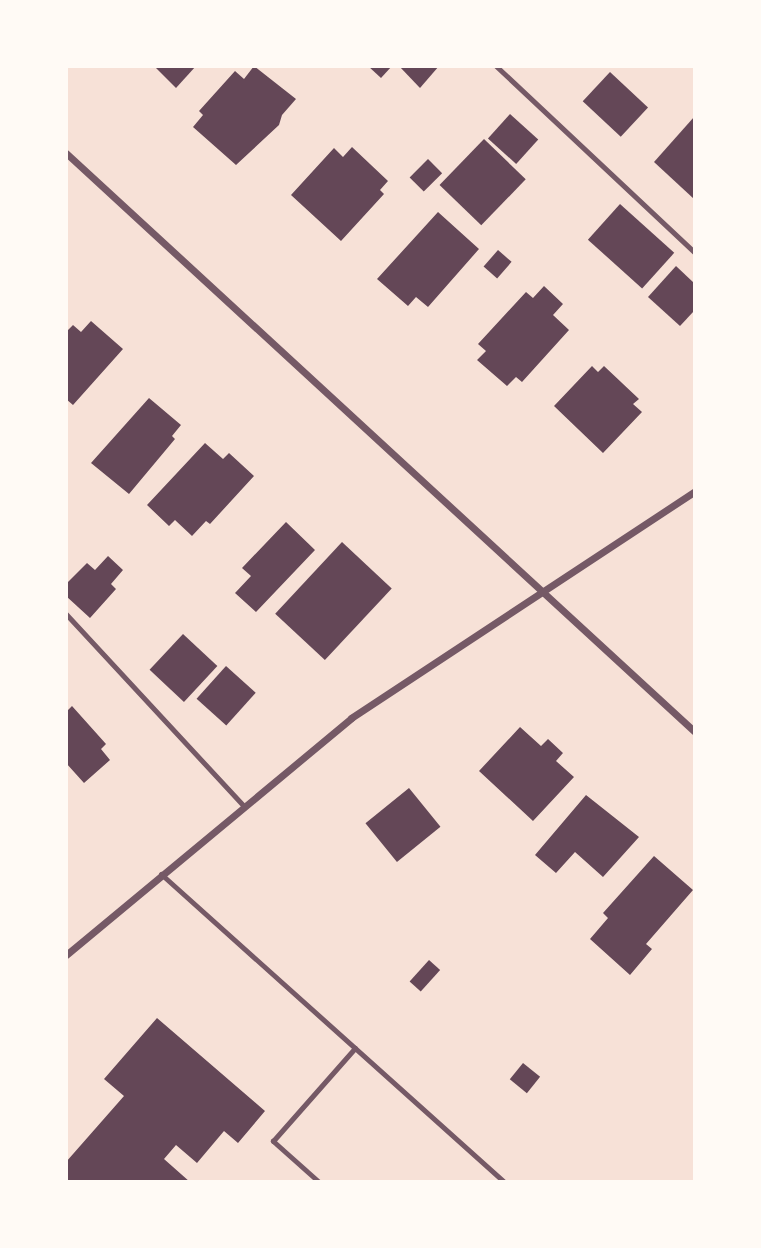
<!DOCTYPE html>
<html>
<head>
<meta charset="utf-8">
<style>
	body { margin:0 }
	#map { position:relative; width:761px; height:1248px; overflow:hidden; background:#f7e1d7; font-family:Commissioner,sans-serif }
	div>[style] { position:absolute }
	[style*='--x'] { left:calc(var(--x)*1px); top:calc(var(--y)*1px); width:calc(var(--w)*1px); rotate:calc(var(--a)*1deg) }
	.building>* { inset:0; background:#644757; transform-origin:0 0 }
	.service>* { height:5px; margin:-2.5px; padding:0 2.5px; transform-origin:2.5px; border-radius:2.5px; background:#755966 }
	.minor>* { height:7px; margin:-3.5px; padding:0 3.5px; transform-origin:3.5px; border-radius:3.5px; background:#755966 }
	span { translate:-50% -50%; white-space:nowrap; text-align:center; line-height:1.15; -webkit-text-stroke:5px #fffaf5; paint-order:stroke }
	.frame { position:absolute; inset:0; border:68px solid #fffaf5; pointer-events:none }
</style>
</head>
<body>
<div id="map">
	<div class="building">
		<i style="clip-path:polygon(154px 66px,196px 66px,176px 88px)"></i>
		<i style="clip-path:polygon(254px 66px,296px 99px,282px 115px,279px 125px,236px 165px,193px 127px,203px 115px,199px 111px,235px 71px,244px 79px)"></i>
		<i style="clip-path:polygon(368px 66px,392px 66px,381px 78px)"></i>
		<i style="clip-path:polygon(399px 66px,439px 66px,420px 88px)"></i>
		<i style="left:610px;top:72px;width:52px;height:40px;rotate:43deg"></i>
		<i style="left:510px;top:114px;width:38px;height:33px;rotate:42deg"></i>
		<i style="clip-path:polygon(694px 117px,694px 199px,654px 162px)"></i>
		<i style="left:484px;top:139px;width:58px;height:64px;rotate:44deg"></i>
		<i style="clip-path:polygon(352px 147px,388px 181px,380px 190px,384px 194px,341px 241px,291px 195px,334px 148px,343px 157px)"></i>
		<i style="left:428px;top:159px;width:20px;height:26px;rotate:45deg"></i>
		<i style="left:620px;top:204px;width:73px;height:48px;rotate:42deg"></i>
		<i style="clip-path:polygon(438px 212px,479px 249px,428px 307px,416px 297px,408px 306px,377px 279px)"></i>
		<i style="left:498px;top:250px;width:18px;height:22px;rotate:41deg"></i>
		<i style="clip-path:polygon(676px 266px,694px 283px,694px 311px,680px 326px,648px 297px)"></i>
		<i style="clip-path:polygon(544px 286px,563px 304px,553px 315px,569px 330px,522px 382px,516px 377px,507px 386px,477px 360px,486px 351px,478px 344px,526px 292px,533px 298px)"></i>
		<i style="clip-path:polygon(91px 321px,123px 349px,73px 405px,66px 399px,66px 332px,73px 325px,81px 332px)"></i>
		<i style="clip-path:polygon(592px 366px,598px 372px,604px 366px,639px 399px,633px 404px,642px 412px,603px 453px,554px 406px)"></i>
		<i style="clip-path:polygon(149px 398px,181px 425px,172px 436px,175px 439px,129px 494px,91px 463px)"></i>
		<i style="clip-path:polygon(205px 443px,223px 459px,229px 453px,254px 476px,210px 524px,206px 521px,192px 536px,175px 520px,169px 526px,147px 505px)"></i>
		<i style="clip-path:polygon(286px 522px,315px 550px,256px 612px,235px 593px,251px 576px,242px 568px)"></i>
		<i style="left:342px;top:542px;width:68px;height:98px;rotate:43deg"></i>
		<i style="clip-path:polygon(108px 556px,123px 570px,111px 584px,116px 589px,90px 618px,66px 596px,66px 584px,87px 563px,95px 570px)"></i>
		<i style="left:183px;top:634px;width:47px;height:49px;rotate:43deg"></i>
		<i style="left:226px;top:666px;width:40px;height:44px;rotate:42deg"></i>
		<i style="clip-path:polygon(72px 706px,106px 744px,101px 749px,110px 760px,84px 783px,66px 763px,66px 712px)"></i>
		<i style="clip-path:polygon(520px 727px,541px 746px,548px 739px,563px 753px,556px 761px,574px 777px,533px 821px,479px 771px)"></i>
		<i style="left:409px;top:788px;width:50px;height:56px;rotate:51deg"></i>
		<i style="clip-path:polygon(586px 795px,639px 837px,603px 877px,575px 852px,556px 873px,535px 855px)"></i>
		<i style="clip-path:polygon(654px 856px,693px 890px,646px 944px,652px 949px,630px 975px,590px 939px,608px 918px,603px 913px)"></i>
		<i style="left:429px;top:960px;width:15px;height:29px;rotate:42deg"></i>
		<i style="clip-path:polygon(157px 1018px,265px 1111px,238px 1143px,224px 1131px,197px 1163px,176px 1145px,164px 1159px,190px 1182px,66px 1182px,66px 1162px,124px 1096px,104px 1079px)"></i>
		<i style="left:523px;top:1063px;width:22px;height:21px;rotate:39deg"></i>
	</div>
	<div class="service">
		<i style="--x:496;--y:66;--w:272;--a:43.2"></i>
		<i style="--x:66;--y:614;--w:260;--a:47.2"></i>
		<i style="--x:161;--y:874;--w:461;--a:41.9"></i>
		<i style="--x:319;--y:1182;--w:62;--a:-138.3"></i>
		<i style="--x:273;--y:1141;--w:124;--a:-48.6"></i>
	</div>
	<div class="minor">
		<i style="--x:66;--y:153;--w:854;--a:42.63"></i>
		<i style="--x:66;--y:955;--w:371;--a:-39.7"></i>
		<i style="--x:351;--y:718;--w:411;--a:-33.4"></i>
	</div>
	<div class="frame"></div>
</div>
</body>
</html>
